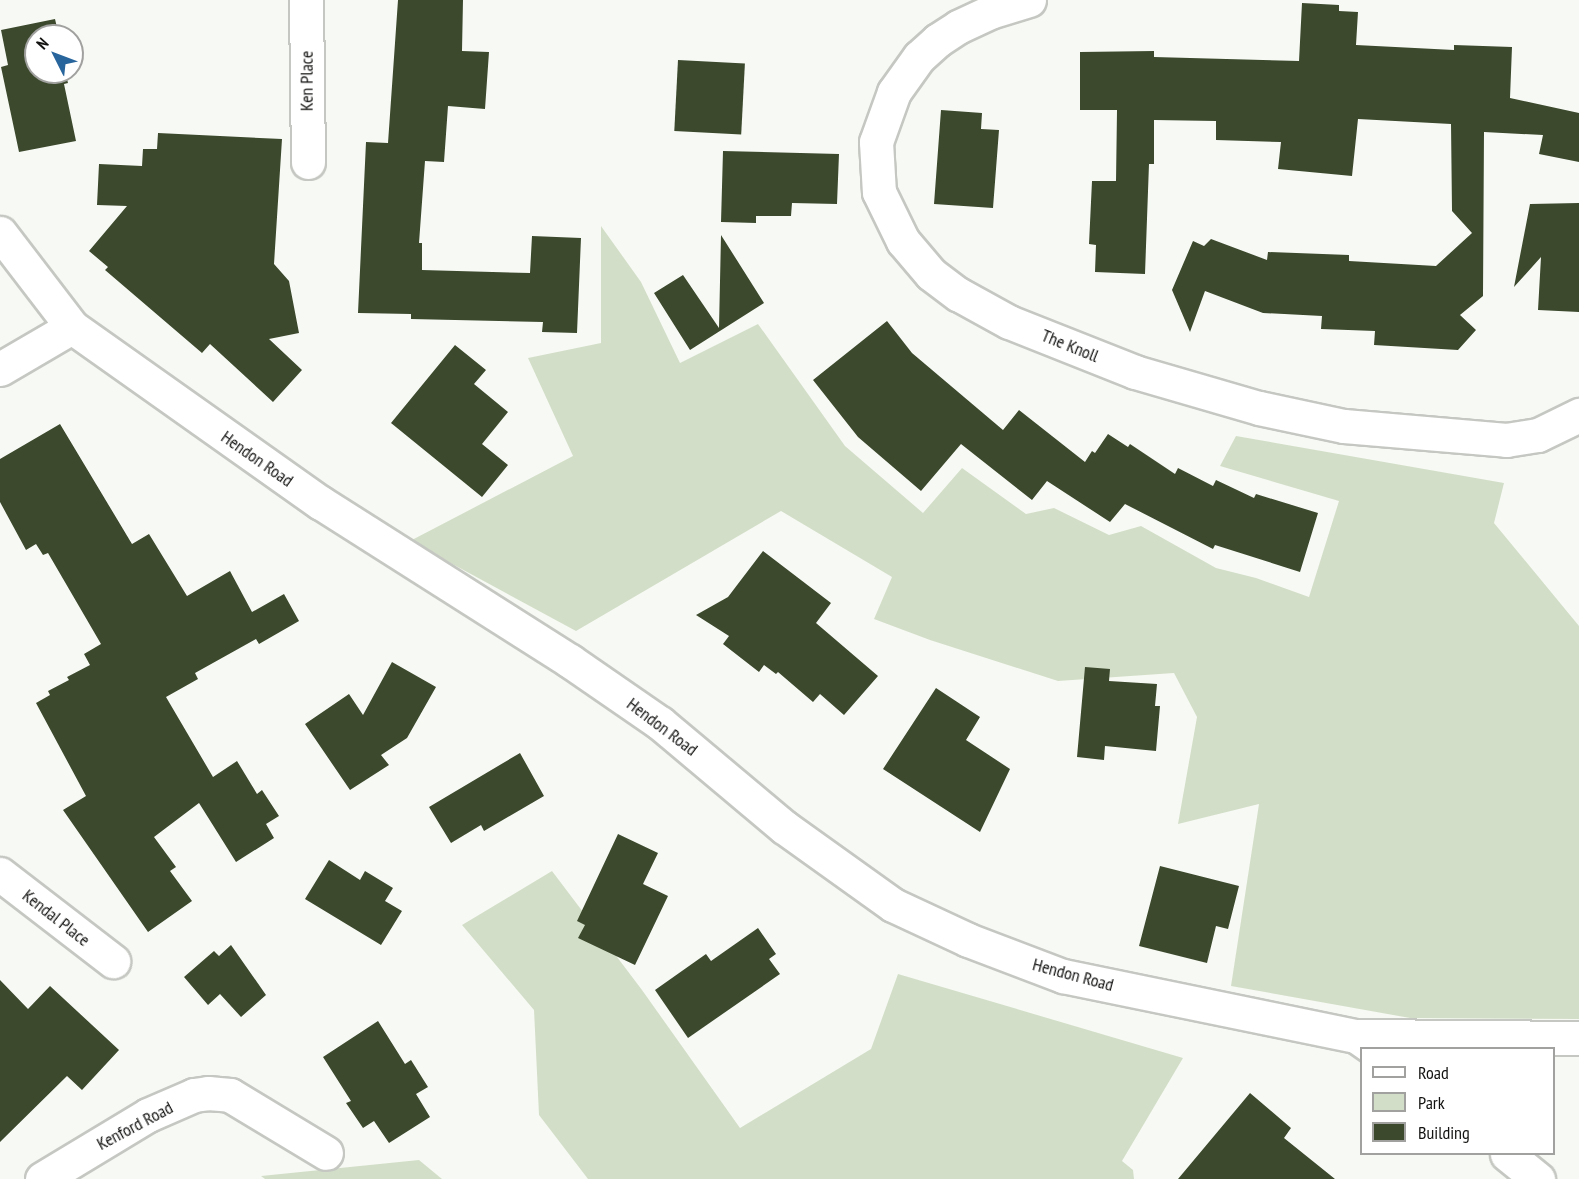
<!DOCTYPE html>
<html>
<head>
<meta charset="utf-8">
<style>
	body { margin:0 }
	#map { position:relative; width:1579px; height:1179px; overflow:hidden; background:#f7faf4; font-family:"PT Sans Narrow",sans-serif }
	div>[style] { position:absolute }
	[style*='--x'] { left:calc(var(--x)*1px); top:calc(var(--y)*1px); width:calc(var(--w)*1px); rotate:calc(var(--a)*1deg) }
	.green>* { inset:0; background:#d3dec8 }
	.building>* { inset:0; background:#3c492d; transform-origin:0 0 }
	.roads { filter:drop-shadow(2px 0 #c5c8c2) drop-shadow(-2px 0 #c5c8c2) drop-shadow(0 2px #c5c8c2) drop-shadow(0 -2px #c5c8c2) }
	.minor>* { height:33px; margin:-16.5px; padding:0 16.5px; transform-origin:16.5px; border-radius:16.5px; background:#fff }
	span { translate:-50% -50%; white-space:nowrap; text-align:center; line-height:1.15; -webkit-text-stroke:6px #fff; paint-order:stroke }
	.street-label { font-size:18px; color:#131412 }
	.legend { position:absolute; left:1360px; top:1047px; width:195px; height:108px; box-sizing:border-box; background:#fff; border:2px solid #a1a1a0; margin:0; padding:8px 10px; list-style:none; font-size:18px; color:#131412 }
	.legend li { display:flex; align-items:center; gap:12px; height:30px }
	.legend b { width:30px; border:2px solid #a1a1a0 }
	.north { position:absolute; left:24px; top:24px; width:60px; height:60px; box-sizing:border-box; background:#fff; border:2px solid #a1a1a0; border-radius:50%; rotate:312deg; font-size:16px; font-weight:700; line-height:24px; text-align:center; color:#131412 }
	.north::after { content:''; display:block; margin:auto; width:21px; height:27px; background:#28659c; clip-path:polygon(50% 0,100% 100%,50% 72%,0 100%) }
</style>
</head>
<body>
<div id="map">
	<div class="green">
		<i style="clip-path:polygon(601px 226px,641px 282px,680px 363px,758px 324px,845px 446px,923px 513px,962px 468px,1026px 514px,1054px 508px,1109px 535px,1141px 526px,1216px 568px,1256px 578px,1309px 597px,1339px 501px,1220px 466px,1236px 436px,1504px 483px,1494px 523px,1579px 626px,1579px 1019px,1410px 1018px,1231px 986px,1259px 804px,1178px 824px,1197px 717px,1174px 673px,1058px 681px,930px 640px,874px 619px,892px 577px,781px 511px,576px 631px,410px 541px,573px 456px,528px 358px,601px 343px)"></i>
		<i style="clip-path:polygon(552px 871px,642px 990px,740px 1128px,871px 1049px,898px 974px,1183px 1058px,1122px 1161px,1133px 1170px,1134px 1179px,588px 1179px,539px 1115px,534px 1010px,462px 925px)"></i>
		<i style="clip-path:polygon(419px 1160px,442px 1179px,265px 1179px,261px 1176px)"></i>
	</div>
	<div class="building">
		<i style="clip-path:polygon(398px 0,463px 0,462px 51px,489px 52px,485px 109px,448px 106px,444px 162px,425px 161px,419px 243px,422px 243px,422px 270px,530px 273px,532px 236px,581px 238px,577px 333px,542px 332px,543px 322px,411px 319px,411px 314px,358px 313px,366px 142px,388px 143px)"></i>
		<i style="clip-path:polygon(1302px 3px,1339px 5px,1339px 11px,1358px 12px,1356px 45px,1454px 50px,1454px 45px,1512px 47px,1510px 98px,1579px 113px,1579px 162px,1539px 154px,1543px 135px,1484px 132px,1483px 296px,1460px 315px,1476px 330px,1458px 350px,1374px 345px,1375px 331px,1321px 329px,1322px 316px,1263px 313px,1205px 291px,1190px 332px,1172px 290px,1193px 241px,1204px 246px,1211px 239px,1267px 260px,1268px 252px,1349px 255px,1349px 261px,1436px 266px,1472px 233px,1452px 211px,1451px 124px,1358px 119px,1352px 176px,1278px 169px,1281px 142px,1216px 140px,1216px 121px,1154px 120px,1154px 164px,1149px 164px,1145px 274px,1095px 272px,1096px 245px,1089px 244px,1092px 181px,1116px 181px,1117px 110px,1080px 110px,1080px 52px,1154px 51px,1154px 57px,1299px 61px)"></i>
		<i style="clip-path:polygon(55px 19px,59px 36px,36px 36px,36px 72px,65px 72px,68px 83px,64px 84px,76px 141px,19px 152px,1px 67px,8px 65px,1px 30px)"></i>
		<i style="left:678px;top:60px;width:67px;height:71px;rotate:3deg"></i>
		<i style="clip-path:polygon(941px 110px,982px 113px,981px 129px,999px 130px,993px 208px,934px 204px)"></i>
		<i style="clip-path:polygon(158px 133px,282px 139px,274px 264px,289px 281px,299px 333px,269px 339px,302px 370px,273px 402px,210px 344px,202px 353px,105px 270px,108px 267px,89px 251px,127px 206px,97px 205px,99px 164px,142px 166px,143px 149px,157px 149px)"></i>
		<i style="clip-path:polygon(723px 151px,839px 154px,837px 204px,792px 203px,791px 216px,756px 216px,756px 223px,721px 222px)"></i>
		<i style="clip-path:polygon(1579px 203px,1579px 312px,1538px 310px,1541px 257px,1514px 287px,1530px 204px)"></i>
		<i style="clip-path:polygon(721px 235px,764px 303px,690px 350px,654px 293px,683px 275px,719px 328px)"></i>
		<i style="clip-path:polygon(887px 321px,912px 353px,1003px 430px,1019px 410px,1085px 462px,1092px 451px,1095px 453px,1108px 434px,1128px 447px,1130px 444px,1175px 474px,1178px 468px,1213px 486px,1216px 480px,1254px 498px,1256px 494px,1318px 513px,1300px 572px,1215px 545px,1213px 549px,1125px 504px,1110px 522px,1047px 481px,1032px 500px,961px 444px,921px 491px,858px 437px,813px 380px)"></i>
		<i style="clip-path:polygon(455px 345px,486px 370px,474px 384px,508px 412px,482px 444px,508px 465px,482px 497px,391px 423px)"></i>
		<i style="clip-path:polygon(60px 424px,132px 544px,149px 534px,187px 596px,230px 571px,252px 612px,284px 594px,299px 621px,259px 644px,256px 639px,195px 673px,198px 679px,166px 697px,213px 777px,237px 761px,257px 794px,262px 790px,279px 816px,266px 824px,274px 838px,236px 862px,199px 803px,154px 837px,176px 867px,170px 871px,192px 901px,148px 932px,63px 810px,86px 796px,36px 703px,50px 695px,48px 691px,69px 680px,67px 677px,90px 665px,84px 654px,101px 644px,48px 553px,43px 555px,36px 544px,26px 550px,0 502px,0 459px)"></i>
		<i style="clip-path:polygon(763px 551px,831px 603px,816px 623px,878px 676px,844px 715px,820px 694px,813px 702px,778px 672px,776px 674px,764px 665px,759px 672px,723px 644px,729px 636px,696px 615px,728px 597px)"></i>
		<i style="clip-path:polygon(392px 662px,436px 687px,407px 738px,381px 755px,389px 765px,350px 790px,305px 724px,349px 694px,363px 715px)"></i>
		<i style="clip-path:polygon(1085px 667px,1110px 669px,1109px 681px,1157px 684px,1155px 706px,1160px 706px,1156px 751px,1105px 746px,1104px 760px,1077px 757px)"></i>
		<i style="clip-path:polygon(936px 688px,980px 717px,966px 740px,1010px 769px,980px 832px,883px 769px)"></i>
		<i style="clip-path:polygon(520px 753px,544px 796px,484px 831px,481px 825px,451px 843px,429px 807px)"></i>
		<i style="clip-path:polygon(618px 834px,658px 853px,643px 884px,668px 896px,635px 965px,578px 938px,585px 925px,577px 921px)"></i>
		<i style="clip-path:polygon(329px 860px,360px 880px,365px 871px,393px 888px,385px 901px,402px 911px,381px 945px,305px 899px)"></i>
		<i style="clip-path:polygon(1160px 866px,1239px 886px,1228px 929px,1216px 926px,1207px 963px,1139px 946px)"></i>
		<i style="clip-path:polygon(758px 928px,776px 954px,769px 959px,780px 974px,688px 1038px,655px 990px,706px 954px,711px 961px)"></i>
		<i style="clip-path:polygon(231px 945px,266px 995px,241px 1017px,220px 994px,208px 1005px,184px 977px,214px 951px,219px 956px)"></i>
		<i style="clip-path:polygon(0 980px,28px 1009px,50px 986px,119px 1050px,82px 1090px,67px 1076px,0 1142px)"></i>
		<i style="clip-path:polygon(378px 1021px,405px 1064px,411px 1060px,428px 1087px,416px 1094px,430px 1117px,389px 1143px,374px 1121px,363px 1128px,346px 1103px,351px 1101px,323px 1057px)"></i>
		<i style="clip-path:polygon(1250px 1093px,1291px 1128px,1284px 1138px,1335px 1179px,1178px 1179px)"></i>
	</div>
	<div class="roads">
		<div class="minor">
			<i style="--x:306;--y:0;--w:162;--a:89.3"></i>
			<i style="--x:1029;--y:0;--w:41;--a:162.9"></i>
			<i style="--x:990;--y:12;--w:35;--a:155"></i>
			<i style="--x:958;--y:27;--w:24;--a:147"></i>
			<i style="--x:938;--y:40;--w:25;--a:138"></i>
			<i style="--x:919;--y:57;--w:43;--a:125.5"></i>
			<i style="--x:894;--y:92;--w:53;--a:109.8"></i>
			<i style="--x:876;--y:142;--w:50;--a:86.6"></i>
			<i style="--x:879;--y:192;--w:55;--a:63.9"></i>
			<i style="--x:903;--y:241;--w:43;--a:49.7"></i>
			<i style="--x:931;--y:274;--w:34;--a:37"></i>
			<i style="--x:958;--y:294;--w:58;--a:28.8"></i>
			<i style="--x:1009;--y:322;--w:136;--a:21.6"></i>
			<i style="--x:1135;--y:372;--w:129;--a:16.2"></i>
			<i style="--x:1259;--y:408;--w:87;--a:12"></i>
			<i style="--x:1344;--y:426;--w:163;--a:4.9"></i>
			<i style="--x:1506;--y:440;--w:32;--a:-9"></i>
			<i style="--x:1538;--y:435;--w:46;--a:-26"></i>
			<i style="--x:0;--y:233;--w:118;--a:52.5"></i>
			<i style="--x:72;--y:327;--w:305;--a:35.3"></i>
			<i style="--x:321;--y:503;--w:295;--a:32.4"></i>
			<i style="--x:570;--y:661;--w:109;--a:34.6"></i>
			<i style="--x:660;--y:723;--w:162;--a:40"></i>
			<i style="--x:784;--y:827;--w:134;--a:35.6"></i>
			<i style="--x:893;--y:905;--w:83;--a:25"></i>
			<i style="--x:968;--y:940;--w:102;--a:20.8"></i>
			<i style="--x:1063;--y:976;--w:299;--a:11.6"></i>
			<i style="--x:1356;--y:1036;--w:21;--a:35"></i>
			<i style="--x:0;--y:369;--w:83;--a:-30.3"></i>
			<i style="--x:0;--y:874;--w:143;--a:37.6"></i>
			<i style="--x:1356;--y:1036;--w:223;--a:0.5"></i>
			<i style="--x:1507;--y:1154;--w:40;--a:39"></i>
			<i style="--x:42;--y:1179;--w:124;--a:-31.1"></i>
			<i style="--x:148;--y:1115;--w:50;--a:-23.5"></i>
			<i style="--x:194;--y:1095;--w:14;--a:-8"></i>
			<i style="--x:208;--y:1093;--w:22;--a:5"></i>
			<i style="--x:230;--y:1095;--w:112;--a:31.1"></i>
		</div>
	</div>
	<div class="street-label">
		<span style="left:307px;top:81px;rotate:-90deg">Ken Place</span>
		<span style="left:1070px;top:346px;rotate:22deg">The Knoll</span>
		<span style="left:257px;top:459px;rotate:35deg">Hendon Road</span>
		<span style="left:662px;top:727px;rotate:37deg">Hendon Road</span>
		<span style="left:56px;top:918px;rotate:38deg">Kendal Place</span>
		<span style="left:1073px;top:975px;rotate:15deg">Hendon Road</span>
		<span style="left:135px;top:1126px;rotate:-28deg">Kenford Road</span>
	</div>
	<ul class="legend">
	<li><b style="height:8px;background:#fff"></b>Road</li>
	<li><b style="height:16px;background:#d3dec8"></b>Park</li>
	<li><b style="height:16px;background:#3c492d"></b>Building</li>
	</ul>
	<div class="north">N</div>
</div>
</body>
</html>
